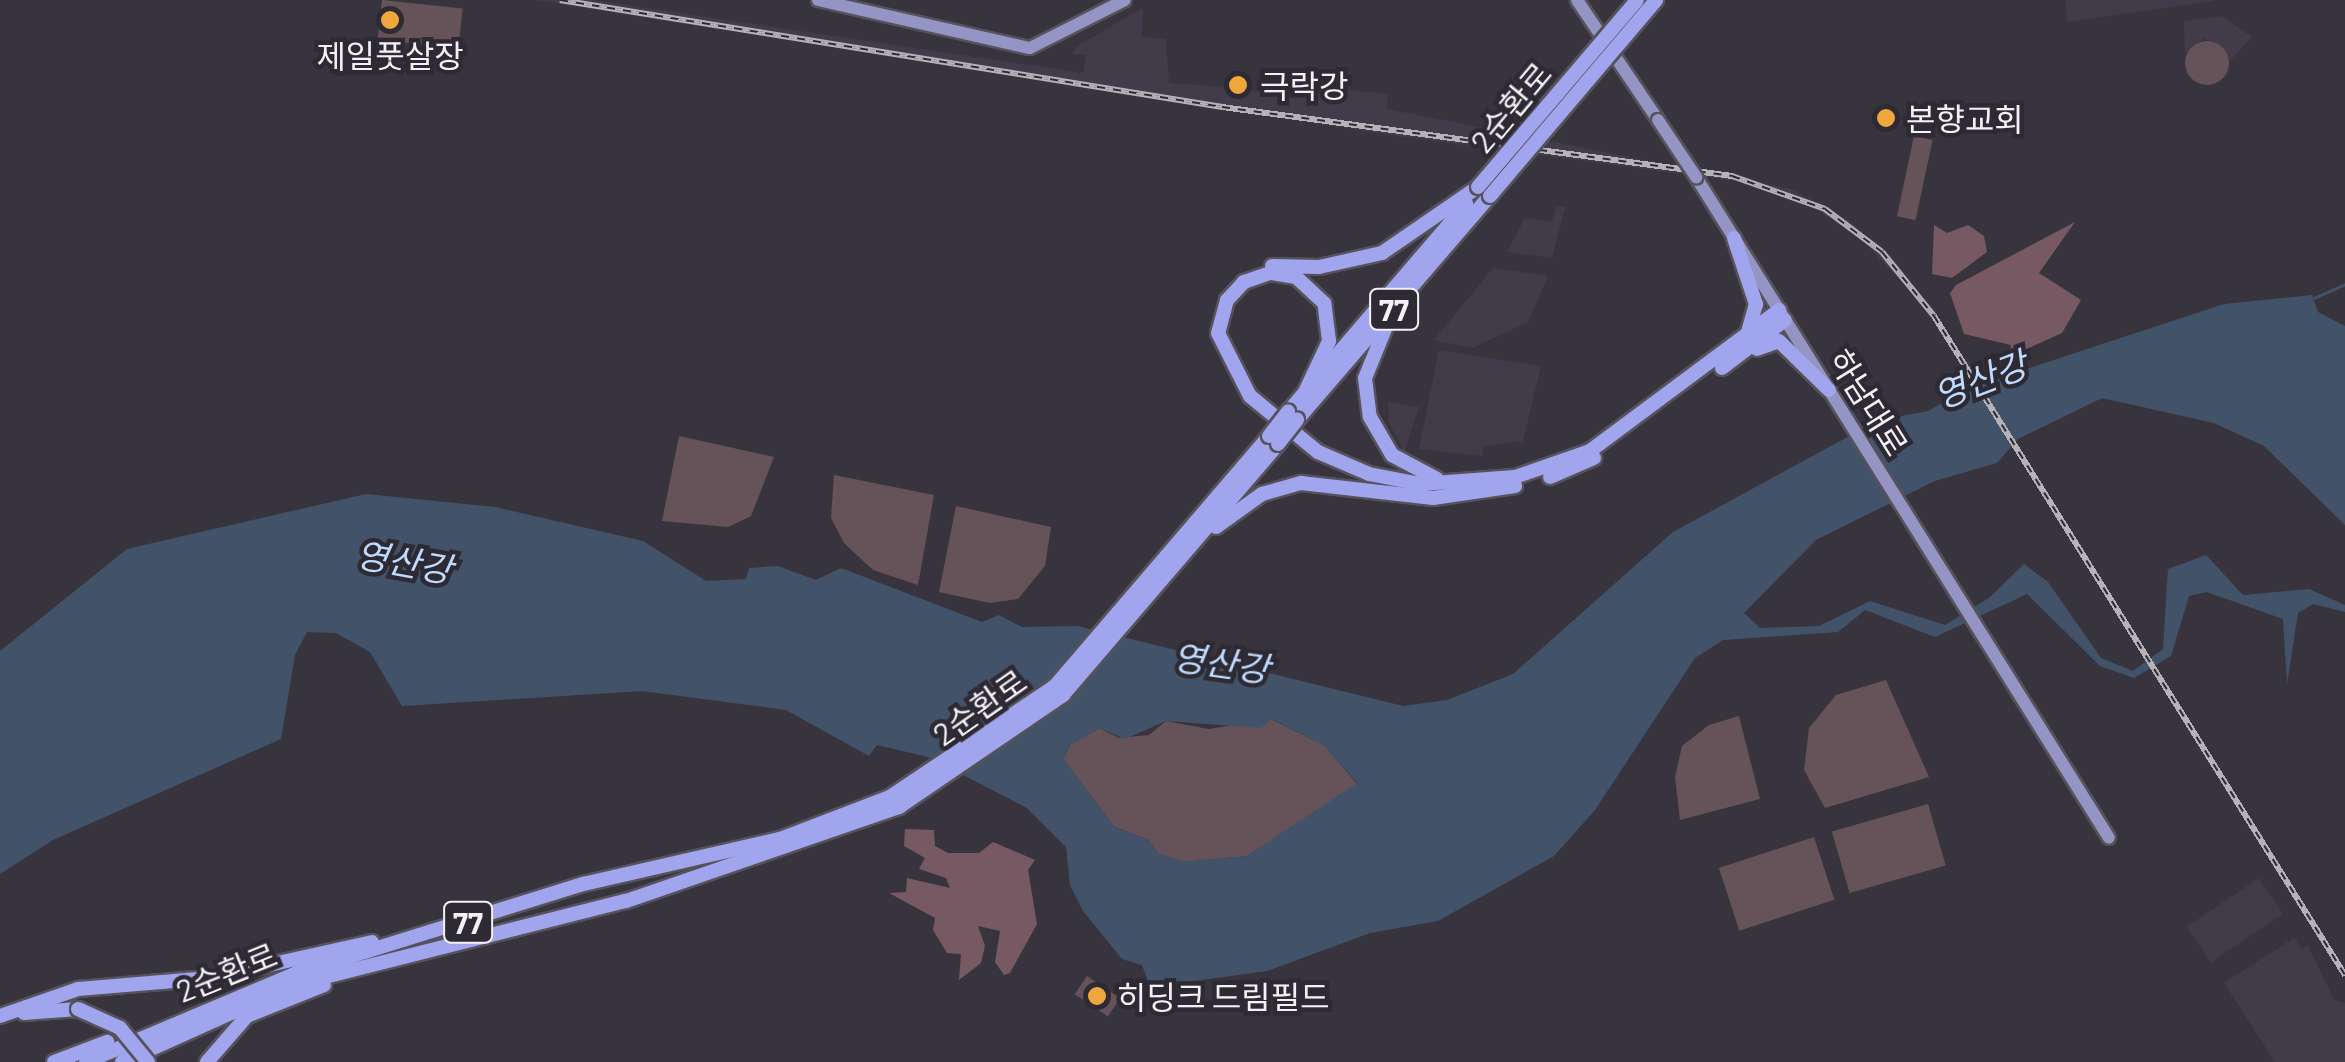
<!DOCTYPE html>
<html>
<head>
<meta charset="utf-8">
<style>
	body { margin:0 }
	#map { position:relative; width:2345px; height:1062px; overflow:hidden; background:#38343d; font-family:Barlow,"Noto Sans KR",sans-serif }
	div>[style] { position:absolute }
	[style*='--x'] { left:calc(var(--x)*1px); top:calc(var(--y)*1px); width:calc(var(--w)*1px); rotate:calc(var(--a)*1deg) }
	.built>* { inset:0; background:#423b4a; transform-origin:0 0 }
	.green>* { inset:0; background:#655359; transform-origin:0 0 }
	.round { border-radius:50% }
	.forest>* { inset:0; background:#765963 }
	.water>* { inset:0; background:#425369 }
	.stream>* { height:2.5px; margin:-1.25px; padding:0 1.25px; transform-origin:1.25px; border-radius:1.25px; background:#425369 }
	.roads { filter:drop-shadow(2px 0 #56525b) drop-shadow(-2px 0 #56525b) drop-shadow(0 2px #56525b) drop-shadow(0 -2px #56525b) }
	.major>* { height:12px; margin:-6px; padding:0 6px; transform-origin:6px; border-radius:6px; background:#9495c5 }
	.highway>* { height:14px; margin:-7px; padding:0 7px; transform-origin:7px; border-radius:7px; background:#a0a5ed }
	.rail>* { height:6px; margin-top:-3px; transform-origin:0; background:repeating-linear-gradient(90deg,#2e2a33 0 8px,#b5b2b9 0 16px); box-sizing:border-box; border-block:2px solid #b5b2b9 }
	.bridges { filter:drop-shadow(2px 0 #56525b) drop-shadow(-2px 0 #56525b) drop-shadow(0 2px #56525b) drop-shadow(0 -2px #56525b) }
	.major-bridge>* { height:12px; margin:-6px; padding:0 6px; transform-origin:6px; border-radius:6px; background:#9495c5 }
	.highway-bridge>* { height:14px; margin:-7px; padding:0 7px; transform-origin:7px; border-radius:7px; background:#a0a5ed }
	.dots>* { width:28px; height:28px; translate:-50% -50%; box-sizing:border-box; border:5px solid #2e2a33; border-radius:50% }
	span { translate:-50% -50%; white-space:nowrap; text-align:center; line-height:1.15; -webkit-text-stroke:9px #2e2a33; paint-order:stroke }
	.shield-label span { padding:2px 8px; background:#2e2a33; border:2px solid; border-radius:8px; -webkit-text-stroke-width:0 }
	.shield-label { font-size:30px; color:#f3f0f7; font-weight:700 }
	.poi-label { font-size:32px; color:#f3f0f7 }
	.left { translate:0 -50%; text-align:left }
	.street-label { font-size:32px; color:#f3f0f7 }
	.water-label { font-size:35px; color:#bfdafe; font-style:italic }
</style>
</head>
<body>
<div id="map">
	<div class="built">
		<i style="clip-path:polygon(535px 0,592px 0,1083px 73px,1086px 55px,1072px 54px,1077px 46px,1143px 8px,1142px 37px,1166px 39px,1169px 83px,1225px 87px,1226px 78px,1242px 80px,1242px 89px,1297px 97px,1299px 85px,1388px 94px,1387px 109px,1791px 189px,1845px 218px,1894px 259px,1971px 367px,1965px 371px,1919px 300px,1862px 240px,1817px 210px,1742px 182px,1403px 137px)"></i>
		<i style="clip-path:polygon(2065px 0,2213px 0,2213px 1px,2067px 22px)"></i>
		<i style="clip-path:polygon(2222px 16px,2252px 37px,2231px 60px,2205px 38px,2185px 53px,2184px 21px)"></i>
		<i style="clip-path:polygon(1556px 207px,1565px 207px,1552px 258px,1507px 252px,1525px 218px,1552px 222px)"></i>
		<i style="clip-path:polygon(1493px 268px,1548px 276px,1528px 322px,1473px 348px,1434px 340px)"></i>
		<i style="clip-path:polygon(1439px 350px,1541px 366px,1523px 441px,1484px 446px,1482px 456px,1419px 449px)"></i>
		<i style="clip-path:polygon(1388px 402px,1419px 407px,1404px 452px,1389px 423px)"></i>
		<i style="left:2194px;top:728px;width:286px;height:6px;rotate:58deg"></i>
		<i style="left:2259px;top:878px;width:43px;height:87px;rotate:56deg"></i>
		<i style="clip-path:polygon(2294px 938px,2302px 949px,2308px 945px,2334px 1000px,2345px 1003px,2345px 1062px,2275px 1062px,2224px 983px)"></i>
	</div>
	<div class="green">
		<i style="left:382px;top:0;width:81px;height:40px;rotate:6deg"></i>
		<i class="round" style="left:2185px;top:41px;width:44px;height:44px"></i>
		<i style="left:1914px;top:136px;width:19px;height:82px;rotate:12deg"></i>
		<i style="clip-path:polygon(679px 436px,774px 457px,751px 516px,728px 527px,662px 521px)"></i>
		<i style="clip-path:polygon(834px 475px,934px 495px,918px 585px,873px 570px,844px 543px,831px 518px)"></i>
		<i style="clip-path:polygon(956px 506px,1051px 527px,1045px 566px,1018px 599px,990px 603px,939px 592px)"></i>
		<i style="clip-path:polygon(1886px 680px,1929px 777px,1825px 808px,1804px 770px,1809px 728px,1836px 695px)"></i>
		<i style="clip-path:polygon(1739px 716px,1760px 799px,1680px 820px,1675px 777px,1682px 746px,1709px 725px)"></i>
		<i style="clip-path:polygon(1271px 719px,1325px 746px,1357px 784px,1247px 856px,1184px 862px,1159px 854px,1149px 840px,1115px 827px,1063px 759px,1070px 745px,1099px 728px,1119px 738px,1149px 735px,1166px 721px,1209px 729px)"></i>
		<i style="left:1928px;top:804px;width:64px;height:100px;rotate:74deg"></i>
		<i style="left:1814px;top:837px;width:66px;height:100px;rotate:72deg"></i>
		<i style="left:1087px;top:976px;width:40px;height:22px;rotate:34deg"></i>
	</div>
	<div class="forest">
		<i style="clip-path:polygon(2075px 222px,2039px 273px,2081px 300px,2062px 333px,2009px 357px,2011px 345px,1964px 334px,1950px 293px,1956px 285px)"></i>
		<i style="clip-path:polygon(1934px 225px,1947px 233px,1968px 225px,1984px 236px,1987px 252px,1952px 278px,1932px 274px)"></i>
		<i style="clip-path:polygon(905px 829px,934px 830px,935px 846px,948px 853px,979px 853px,993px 842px,1035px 860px,1028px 870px,1037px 924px,1010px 973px,1004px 975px,995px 962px,1000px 931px,978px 926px,985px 946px,981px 963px,959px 980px,961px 954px,947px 953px,933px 930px,935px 918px,889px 893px,906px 892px,907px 878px,950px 888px,946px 878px,919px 869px,925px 858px,904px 846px)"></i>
	</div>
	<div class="water">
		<i style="clip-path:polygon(evenodd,2312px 295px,2318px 312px,2345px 326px,2345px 525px,2264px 446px,2214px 423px,2102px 398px,2018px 439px,1997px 463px,1935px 481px,1816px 540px,1744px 613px,1760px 628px,1819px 626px,1870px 601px,1945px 625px,1989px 598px,2024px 564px,2048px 582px,2101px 658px,2133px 671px,2163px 649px,2168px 569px,2206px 555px,2243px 595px,2309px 589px,2345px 605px,2345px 612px,2313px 604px,2298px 613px,2287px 684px,2283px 619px,2207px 592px,2189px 596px,2171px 656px,2134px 678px,2100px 666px,2027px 594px,1935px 637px,1865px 610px,1838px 632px,1723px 640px,1695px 658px,1595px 810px,1554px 856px,1438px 921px,1370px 933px,1267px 971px,1150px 987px,1142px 965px,1122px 959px,1083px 911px,1070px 885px,1066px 847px,1027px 808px,928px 757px,877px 745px,869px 756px,786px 710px,642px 691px,402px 706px,370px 652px,336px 633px,307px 632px,295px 655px,281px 739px,53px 840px,0 874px,0 651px,127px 549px,366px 494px,495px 507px,643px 541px,706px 581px,746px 579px,749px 568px,778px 566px,816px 580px,841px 568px,982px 622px,999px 615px,1022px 627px,1078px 626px,1403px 706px,1447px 700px,1513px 674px,1673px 532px,1877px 421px,1928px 411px,1972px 387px,2224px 304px,2312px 295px,1272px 719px,1325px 746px,1357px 783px,1247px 856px,1184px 862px,1159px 854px,1149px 840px,1115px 827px,1063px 759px,1070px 745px,1099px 728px,1125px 739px,1166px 721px,1261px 728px,1272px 719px)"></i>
	</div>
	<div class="stream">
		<i style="--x:2314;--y:298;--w:34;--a:-24"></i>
	</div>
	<div class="roads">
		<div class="major">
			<i style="--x:818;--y:0;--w:217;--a:12.8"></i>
			<i style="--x:1030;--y:48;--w:106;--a:-26.8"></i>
			<i style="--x:1577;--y:0;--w:145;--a:56"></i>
			<i style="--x:1696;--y:177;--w:779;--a:58"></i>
		</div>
		<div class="highway">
			<i style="--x:1734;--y:238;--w:70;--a:71.6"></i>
			<i style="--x:1756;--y:304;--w:29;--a:106"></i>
			<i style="--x:1272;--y:266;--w:47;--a:1.2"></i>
			<i style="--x:1319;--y:267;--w:65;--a:-12.5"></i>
			<i style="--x:1382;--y:253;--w:116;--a:-34.5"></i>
			<i style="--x:1385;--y:329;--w:53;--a:112.2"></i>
			<i style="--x:1365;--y:378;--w:39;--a:83"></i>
			<i style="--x:1370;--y:417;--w:44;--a:59.9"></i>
			<i style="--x:1392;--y:455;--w:51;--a:28.1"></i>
			<i style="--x:1757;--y:349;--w:23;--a:-20"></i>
			<i style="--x:1779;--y:341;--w:70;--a:44.4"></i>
			<i style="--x:1722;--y:368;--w:79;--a:-37.3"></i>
			<i style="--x:1304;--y:394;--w:59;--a:-64.7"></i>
			<i style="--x:1329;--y:341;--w:38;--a:-97"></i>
			<i style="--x:1324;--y:303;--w:38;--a:-137"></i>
			<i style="--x:1296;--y:277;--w:26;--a:-171"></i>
			<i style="--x:1270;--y:273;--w:28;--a:161"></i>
			<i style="--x:1244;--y:282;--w:25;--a:133"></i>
			<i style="--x:1227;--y:300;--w:34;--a:105"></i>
			<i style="--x:1218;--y:333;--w:71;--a:63.1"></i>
			<i style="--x:1250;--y:396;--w:88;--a:39.5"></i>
			<i style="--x:1318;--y:452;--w:56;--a:23.3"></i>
			<i style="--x:1369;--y:474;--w:53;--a:10.9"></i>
			<i style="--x:1421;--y:484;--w:94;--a:-4.3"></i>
			<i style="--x:1515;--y:477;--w:79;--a:-19.1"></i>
			<i style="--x:1590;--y:451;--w:236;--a:-36.7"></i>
			<i style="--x:1288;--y:412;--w:274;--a:-49.4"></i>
			<i style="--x:1297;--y:420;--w:296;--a:-49.3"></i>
			<i style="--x:1550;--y:477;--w:48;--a:-23.4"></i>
			<i style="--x:1216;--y:527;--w:57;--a:-35.7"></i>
			<i style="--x:1262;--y:494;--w:41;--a:-15.8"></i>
			<i style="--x:1301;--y:483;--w:133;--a:6.5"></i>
			<i style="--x:1433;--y:498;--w:83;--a:-8.3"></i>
			<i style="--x:24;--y:1013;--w:54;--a:-4.2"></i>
			<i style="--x:0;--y:1016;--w:83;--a:-19.1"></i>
			<i style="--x:78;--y:989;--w:132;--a:-4.8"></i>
			<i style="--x:210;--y:978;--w:166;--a:-12.5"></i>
			<i style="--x:54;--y:1062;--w:57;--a:-20.7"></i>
			<i style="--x:86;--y:1062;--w:229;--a:-22.9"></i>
			<i style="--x:297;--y:973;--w:300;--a:-17.3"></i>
			<i style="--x:583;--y:884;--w:202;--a:-12.9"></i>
			<i style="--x:780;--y:839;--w:118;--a:-20.9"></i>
			<i style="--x:890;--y:797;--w:199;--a:-33.9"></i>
			<i style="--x:1055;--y:686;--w:329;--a:-49.4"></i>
			<i style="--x:122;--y:1062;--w:188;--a:-24.2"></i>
			<i style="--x:293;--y:985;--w:343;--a:-14.2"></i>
			<i style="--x:626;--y:901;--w:289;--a:-19"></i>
			<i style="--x:899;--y:807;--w:199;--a:-34.3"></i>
			<i style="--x:1063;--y:695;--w:330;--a:-49.4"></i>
			<i style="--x:207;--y:1062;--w:61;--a:-49"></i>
			<i style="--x:247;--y:1016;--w:83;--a:-21.9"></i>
		</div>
	</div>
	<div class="rail">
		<i style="--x:560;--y:0;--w:671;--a:9.18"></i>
		<i style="--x:1222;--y:107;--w:515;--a:7.7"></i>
		<i style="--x:1732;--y:176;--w:99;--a:19.5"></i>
		<i style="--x:1825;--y:209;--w:71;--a:37"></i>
		<i style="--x:1882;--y:252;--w:82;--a:50.9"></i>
		<i style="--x:1934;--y:316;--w:777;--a:58.05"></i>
	</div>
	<div class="bridges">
		<div class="major-bridge">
			<i style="--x:1658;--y:120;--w:69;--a:56.3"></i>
		</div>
		<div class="highway-bridge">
			<i style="--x:1478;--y:187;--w:245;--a:-49.6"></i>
			<i style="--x:1490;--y:196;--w:257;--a:-49.7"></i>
			<i style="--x:1269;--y:436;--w:31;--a:-52"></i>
			<i style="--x:1278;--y:444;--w:31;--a:-52"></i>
			<i style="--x:78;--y:1009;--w:46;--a:24.3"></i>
			<i style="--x:120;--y:1028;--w:44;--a:50.5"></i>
		</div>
	</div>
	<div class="dots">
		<i style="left:390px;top:20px;background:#efa73d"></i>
		<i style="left:1238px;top:85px;background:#efa73d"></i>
		<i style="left:1886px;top:118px;background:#efa73d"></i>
		<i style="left:1097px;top:996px;background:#efa73d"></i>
	</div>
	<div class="shield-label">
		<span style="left:1394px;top:309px">77</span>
		<span style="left:468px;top:922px">77</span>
	</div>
	<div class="poi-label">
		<span style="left:390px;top:55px">제일풋살장</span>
		<span class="left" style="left:1260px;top:85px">극락강</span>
		<span class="left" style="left:1906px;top:118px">본향교회</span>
		<span class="left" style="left:1117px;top:996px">히딩크 드림필드</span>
	</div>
	<div class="street-label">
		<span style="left:1510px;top:107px;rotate:-50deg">2순환로</span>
		<span style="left:1869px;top:402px;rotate:58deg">하남대로</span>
		<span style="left:979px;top:707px;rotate:-35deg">2순환로</span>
		<span style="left:226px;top:972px;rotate:-22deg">2순환로</span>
	</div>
	<div class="water-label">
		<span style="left:1980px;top:379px;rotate:-21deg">영산강</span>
		<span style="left:404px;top:561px;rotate:10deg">영산강</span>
		<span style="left:1221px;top:662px;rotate:8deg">영산강</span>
	</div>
</div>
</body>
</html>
